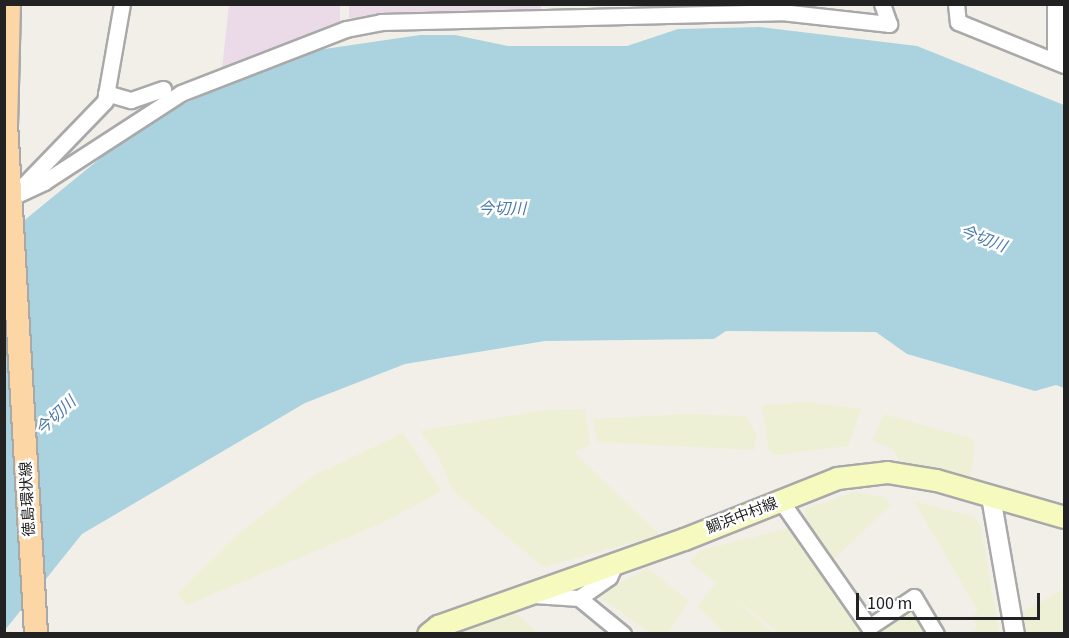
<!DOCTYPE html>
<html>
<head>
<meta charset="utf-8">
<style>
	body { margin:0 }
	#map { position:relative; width:1069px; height:638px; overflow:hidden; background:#f2efe9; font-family:"Source Sans 3","Noto Sans JP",sans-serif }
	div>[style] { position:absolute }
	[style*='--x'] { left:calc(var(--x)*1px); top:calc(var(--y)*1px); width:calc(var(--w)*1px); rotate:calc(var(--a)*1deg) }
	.industrial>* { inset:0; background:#ebdbe8 }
	.farmland>* { inset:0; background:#eef0d5 }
	.water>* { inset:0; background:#aad3df }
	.roads { filter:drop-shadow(2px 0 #a9a9a9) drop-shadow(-2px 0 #a9a9a9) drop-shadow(0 2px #a9a9a9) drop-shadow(0 -2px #a9a9a9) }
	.minor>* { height:15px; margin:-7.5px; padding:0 7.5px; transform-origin:7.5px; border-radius:7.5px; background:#fff }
	.tertiary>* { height:18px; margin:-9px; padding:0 9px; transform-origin:9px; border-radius:9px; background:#fff }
	.secondary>* { height:21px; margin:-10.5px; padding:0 10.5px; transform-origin:10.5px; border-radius:10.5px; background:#f7fabf }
	.primary>* { height:22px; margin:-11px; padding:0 11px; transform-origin:11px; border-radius:11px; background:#fcd6a4 }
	span { translate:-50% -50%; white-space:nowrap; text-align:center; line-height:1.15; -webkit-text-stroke:5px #fff; paint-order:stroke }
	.street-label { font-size:15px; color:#222 }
	.water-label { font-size:16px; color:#4a7aab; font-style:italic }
	.frame { position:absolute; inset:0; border:6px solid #222; pointer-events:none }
	.scale { position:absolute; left:856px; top:593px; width:184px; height:27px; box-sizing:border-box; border:3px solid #222; border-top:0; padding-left:8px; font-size:18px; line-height:21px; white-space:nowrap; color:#222; -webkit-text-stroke:4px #fff; paint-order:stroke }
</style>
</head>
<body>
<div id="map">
	<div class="industrial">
		<i style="clip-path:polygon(229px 5px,340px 5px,340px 25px,222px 69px)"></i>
		<i style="clip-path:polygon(349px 5px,541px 5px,541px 16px,349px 18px)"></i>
	</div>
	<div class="farmland">
		<i style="clip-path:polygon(808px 402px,861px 409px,848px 446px,775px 455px,769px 451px,761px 405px)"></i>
		<i style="clip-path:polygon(585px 409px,590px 445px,574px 452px,660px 535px,543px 567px,453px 491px,438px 456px,420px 431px,539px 411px)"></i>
		<i style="clip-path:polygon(687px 414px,746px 416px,756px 434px,755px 450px,597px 442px,593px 419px)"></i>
		<i style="clip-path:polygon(884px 414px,971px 438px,975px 442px,970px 482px,900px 462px,892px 448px,872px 441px)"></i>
		<i style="clip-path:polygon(403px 433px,442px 491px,382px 523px,187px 605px,177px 594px,238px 534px,311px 477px)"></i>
		<i style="clip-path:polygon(854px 492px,884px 497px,891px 505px,831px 562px,807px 529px,805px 509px)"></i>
		<i style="clip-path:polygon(914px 501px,974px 517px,981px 527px,999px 633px,969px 633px,977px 627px,971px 617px,978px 611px)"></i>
		<i style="clip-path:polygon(789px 528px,869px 633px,779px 633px,732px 596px,774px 633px,724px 633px,697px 606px,716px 583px,689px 561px,701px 550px)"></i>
		<i style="clip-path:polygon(648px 568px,689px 601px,668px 633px,650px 633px,597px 595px)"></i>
		<i style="clip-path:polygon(1064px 589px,1064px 633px,1027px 633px,1023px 611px)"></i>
		<i style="clip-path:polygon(913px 602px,929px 627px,923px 633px,874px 634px)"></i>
		<i style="clip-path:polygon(512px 610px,538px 633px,456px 634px,459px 632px)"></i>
	</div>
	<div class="water">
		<i style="clip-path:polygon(759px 27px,917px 46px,1064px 105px,1064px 388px,1056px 385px,1035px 391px,907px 354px,876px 332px,726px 331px,714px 339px,545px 341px,405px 364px,305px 403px,82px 534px,5px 630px,5px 236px,146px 121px,297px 53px,420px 35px,455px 35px,508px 46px,627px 46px,678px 29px)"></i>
	</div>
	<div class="roads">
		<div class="minor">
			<i style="--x:956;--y:4;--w:18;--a:84"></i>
			<i style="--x:958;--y:22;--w:114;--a:22.1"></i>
			<i style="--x:1055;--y:4;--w:56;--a:90"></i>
			<i style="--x:106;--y:93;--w:26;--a:16"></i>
			<i style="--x:131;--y:100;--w:34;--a:-19"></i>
			<i style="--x:21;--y:188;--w:121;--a:-46"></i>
			<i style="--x:105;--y:101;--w:98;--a:-80.1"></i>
			<i style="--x:10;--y:198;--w:38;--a:-25"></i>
			<i style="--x:44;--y:182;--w:163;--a:-33"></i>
			<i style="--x:181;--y:93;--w:177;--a:-21.2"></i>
			<i style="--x:346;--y:29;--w:36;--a:-11"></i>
			<i style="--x:381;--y:22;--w:400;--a:-1.4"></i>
			<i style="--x:781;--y:12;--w:109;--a:6.3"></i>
			<i style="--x:889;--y:24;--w:21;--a:-109"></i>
			<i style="--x:781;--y:501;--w:154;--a:55.1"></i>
			<i style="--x:869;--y:627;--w:54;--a:-33.7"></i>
			<i style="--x:914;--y:597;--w:43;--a:59.3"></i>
			<i style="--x:534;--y:595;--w:45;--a:3.8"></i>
			<i style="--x:579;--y:598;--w:57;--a:39.3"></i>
			<i style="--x:579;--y:598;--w:37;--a:-35"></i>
			<i style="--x:609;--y:577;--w:14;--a:-65"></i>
		</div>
		<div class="tertiary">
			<i style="--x:991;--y:497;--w:139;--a:80.1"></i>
		</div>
		<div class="secondary">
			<i style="--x:428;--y:634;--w:13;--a:-39"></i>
			<i style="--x:438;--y:626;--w:261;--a:-19.5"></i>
			<i style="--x:684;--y:539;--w:165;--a:-21.7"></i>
			<i style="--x:837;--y:478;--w:50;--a:-6.8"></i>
			<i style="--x:887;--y:472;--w:50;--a:9.3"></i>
			<i style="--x:936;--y:480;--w:133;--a:16.1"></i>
		</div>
		<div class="primary">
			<i style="--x:9;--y:4;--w:120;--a:91.4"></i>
			<i style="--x:6;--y:124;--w:511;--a:86.63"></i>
		</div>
	</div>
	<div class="street-label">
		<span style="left:28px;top:499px;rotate:-93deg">徳島環状線</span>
		<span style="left:742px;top:516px;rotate:-21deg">鯛浜中村線</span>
	</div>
	<div class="water-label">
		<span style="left:502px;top:209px">今切川</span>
		<span style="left:983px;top:239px;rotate:21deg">今切川</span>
		<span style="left:56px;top:416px;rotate:-43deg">今切川</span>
	</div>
	<div class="frame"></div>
	<div class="scale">100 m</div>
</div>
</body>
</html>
